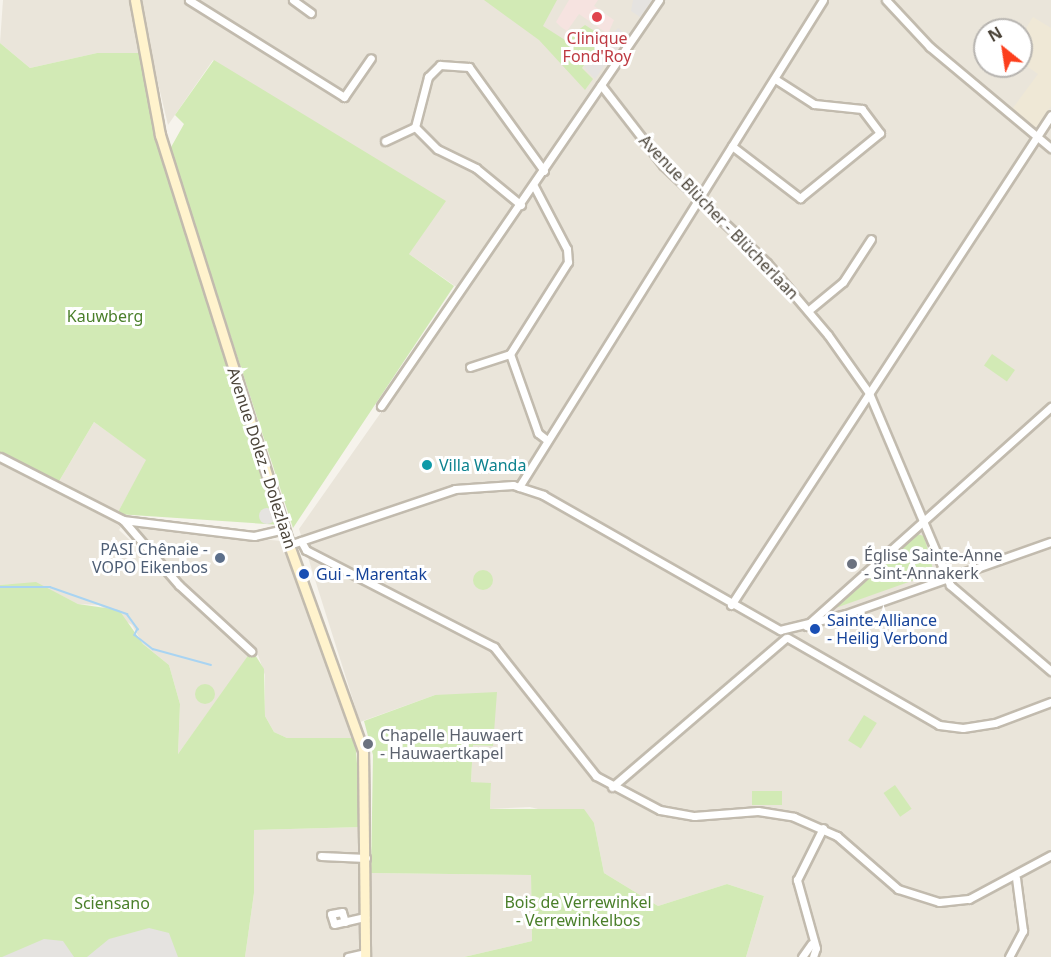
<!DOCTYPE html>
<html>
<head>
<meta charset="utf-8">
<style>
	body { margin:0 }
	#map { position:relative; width:1051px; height:957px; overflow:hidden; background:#f6f3ec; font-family:"Noto Sans",sans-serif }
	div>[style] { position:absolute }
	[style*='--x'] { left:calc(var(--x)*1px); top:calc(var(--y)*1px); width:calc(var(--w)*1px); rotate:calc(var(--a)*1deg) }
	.residential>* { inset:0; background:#eae5da }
	.education>* { inset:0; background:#efe8d6 }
	.medical>* { inset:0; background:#f6e3e0 }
	.green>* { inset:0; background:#d2eab5; transform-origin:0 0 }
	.round { border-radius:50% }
	.parking>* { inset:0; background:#e5e3e0 }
	.stream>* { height:1.5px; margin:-0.75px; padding:0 0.75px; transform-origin:0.75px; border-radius:0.75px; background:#a9d4f2 }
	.roads { filter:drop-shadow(2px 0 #c2bbae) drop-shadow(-2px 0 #c2bbae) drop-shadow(0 2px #c2bbae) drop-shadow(0 -2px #c2bbae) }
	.street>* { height:7px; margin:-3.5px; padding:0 3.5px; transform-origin:3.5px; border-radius:3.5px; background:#fff }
	.secondary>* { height:9px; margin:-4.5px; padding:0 4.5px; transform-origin:4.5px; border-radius:4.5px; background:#fff3cd }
	.dots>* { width:16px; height:16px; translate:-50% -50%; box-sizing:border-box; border:3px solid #fff; border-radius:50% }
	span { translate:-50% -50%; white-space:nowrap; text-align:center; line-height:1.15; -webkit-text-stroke:6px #fff; paint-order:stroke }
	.health-label { font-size:16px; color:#be3a42 }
	.street-label { font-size:16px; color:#4b4439 }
	.park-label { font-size:16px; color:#4a7f2a }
	.culture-label { font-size:16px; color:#0d838f }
	.left { translate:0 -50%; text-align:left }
	.service-label { font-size:16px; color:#4e5e75 }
	.right { translate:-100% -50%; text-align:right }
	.worship-label { font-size:16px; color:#5b616d }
	.transit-label { font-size:16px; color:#164399 }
	.north { position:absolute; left:973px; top:18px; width:60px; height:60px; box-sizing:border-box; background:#fff; border:2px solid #b7b4b0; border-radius:50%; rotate:330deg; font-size:16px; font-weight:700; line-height:24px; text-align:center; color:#4b4439 }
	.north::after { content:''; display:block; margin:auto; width:21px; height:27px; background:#fc3f1d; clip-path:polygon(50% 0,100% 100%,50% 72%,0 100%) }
</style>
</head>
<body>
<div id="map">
	<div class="residential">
		<i style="clip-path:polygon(evenodd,3px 0,1051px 0,1051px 957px,746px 957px,764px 896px,727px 884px,658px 906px,604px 873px,594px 823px,530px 807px,490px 809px,491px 784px,471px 782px,473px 745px,493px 746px,435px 695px,360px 722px,299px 529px,465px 293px,409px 254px,213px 60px,168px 125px,151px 54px,97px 53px,30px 68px,0 43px,3px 0,985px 30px,1021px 30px,1021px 66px,985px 66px,985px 30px)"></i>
		<i style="clip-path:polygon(94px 422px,147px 460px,117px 514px,58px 483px)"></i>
		<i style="clip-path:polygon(0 462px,122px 525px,119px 530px,251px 653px,178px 754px,180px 704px,169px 665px,143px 644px,132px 625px,99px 605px,78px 604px,36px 583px,0 585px)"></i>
		<i style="clip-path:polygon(127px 527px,282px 541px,355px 738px,287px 738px,274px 732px,265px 716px,265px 675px,258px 655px)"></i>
		<i style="clip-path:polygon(362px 827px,360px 957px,245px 957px,254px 893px,254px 830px)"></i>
		<i style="clip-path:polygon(371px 873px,531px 875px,532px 941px,464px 957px,370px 957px)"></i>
	</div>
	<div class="education">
		<i style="clip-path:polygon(1033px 17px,1051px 28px,1051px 106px,1038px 127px,1030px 127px,1010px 112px,1038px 74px,1021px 62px,1021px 36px)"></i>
	</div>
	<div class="medical">
		<i style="clip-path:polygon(569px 0,598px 0,594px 6px,614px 20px,608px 34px,579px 14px,567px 31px,561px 27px,556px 22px)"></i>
	</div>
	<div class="green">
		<i style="clip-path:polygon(484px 0,557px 0,543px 26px,565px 40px,585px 25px,604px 37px,582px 68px,593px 79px,585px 90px,539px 40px)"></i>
		<i style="clip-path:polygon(0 43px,30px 68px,97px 53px,142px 53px,155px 125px,281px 525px,117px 514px,146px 460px,94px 422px,58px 483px,0 453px)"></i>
		<i style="clip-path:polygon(214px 60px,446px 201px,409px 254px,454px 286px,293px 528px,170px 149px,184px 124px,175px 115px)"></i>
		<i style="left:992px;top:354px;width:28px;height:14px;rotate:35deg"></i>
		<i style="clip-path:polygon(917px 534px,924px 536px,934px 573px,827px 611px)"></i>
		<i class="round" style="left:473px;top:570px;width:20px;height:20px"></i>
		<i style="clip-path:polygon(36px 582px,78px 604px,119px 610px,143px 644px,169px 665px,180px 704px,178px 754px,252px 650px,264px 669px,265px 716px,274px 732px,287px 738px,355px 738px,362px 827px,254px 830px,254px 893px,245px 957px,0 957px,0 585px)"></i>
		<i class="round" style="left:195px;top:684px;width:20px;height:20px"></i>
		<i style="clip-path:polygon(497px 692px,493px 746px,473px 745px,471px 782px,491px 783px,490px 809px,584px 809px,594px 823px,604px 873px,658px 906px,727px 884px,764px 896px,746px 957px,464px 957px,532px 941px,531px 875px,371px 873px,373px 755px,364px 721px,435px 695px)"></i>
		<i style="left:864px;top:715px;width:15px;height:30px;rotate:32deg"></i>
		<i style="left:895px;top:785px;width:29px;height:14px;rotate:55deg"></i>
		<i style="left:752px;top:791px;width:30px;height:14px"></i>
	</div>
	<div class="parking">
		<i style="clip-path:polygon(633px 0,652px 0,640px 17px,631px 11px)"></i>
		<i style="clip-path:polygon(618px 28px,627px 35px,595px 79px,584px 67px)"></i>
		<i class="round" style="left:259px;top:508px;width:16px;height:16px"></i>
		<i style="clip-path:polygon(149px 928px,169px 933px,178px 957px,87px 957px,109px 939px)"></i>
		<i style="clip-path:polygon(44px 939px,63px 941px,74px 957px,2px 957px)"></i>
	</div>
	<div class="stream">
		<i style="--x:0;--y:587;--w:50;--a:0"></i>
		<i style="--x:50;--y:587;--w:82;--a:19.3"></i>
		<i style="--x:127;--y:614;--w:19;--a:54"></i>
		<i style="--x:138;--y:629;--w:7;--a:117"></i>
		<i style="--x:135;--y:635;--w:23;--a:38"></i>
		<i style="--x:153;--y:649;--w:60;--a:15.4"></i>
	</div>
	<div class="roads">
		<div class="street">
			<i style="--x:189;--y:0;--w:183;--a:32"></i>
			<i style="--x:344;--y:97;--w:47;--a:-55.3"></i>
			<i style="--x:293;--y:0;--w:22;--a:36"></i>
			<i style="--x:886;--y:0;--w:64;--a:46.9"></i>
			<i style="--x:930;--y:47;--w:158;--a:39.9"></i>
			<i style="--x:601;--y:85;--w:101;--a:52.2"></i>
			<i style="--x:663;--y:165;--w:143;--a:43.3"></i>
			<i style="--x:767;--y:263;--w:94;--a:49.7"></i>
			<i style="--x:828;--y:335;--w:71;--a:54.7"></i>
			<i style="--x:869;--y:393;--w:208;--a:67.1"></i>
			<i style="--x:950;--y:585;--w:133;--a:40.4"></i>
			<i style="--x:385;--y:141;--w:33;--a:-25"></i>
			<i style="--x:732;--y:146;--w:86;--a:37.4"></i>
			<i style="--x:800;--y:198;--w:103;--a:-39.1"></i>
			<i style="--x:880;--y:133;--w:30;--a:-127"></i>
			<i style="--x:862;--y:109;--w:48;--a:-174.1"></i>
			<i style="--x:814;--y:104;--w:46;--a:-147.3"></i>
			<i style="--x:534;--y:186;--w:71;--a:62.4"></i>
			<i style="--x:567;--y:249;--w:13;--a:86"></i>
			<i style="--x:568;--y:262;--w:109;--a:122.2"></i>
			<i style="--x:510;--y:354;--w:84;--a:70.5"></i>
			<i style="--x:538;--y:433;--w:11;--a:38"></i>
			<i style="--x:521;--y:205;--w:58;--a:-140.6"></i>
			<i style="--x:476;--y:168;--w:43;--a:-154"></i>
			<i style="--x:437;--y:149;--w:31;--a:-135"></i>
			<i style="--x:415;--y:127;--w:52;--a:-75.4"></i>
			<i style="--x:428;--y:77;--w:17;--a:-45"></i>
			<i style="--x:440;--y:65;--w:29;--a:4"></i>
			<i style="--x:469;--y:67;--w:128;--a:54.2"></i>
			<i style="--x:809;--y:310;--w:44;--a:-39.5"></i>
			<i style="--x:843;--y:282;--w:51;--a:-56.9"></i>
			<i style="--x:470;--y:367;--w:42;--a:-18"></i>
			<i style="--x:381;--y:406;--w:492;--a:-55.6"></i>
			<i style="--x:0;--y:457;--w:138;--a:27.1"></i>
			<i style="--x:123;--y:520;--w:132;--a:7"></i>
			<i style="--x:254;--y:536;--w:31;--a:-13"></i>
			<i style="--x:519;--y:487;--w:574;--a:-58.03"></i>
			<i style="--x:123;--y:520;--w:86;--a:49.3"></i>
			<i style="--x:179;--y:585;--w:98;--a:42.5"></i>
			<i style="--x:301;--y:541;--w:10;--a:61"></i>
			<i style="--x:306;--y:550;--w:212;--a:27.3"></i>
			<i style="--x:494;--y:647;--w:164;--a:51.7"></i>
			<i style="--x:596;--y:776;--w:72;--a:28"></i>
			<i style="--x:660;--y:810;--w:35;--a:10"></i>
			<i style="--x:694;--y:816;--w:64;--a:-4.5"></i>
			<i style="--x:758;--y:811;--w:36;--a:9"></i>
			<i style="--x:794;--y:817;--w:47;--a:23.8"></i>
			<i style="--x:837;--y:836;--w:81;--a:41"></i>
			<i style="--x:898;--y:889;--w:43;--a:17.6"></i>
			<i style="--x:939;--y:902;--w:30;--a:-6"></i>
			<i style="--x:969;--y:899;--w:93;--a:-28.2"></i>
			<i style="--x:289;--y:545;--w:175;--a:-18.6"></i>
			<i style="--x:455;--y:489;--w:58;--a:-3.9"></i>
			<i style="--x:513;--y:485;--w:32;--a:18"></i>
			<i style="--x:543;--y:495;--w:273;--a:29.7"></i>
			<i style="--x:780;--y:630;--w:68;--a:-13.6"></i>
			<i style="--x:846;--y:614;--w:217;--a:-19.4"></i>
			<i style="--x:731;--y:605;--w:585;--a:-56.85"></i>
			<i style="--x:806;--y:626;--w:329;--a:-41.8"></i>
			<i style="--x:788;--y:638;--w:174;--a:29.9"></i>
			<i style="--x:939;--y:725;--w:24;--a:7"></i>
			<i style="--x:963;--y:728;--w:32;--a:-9"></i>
			<i style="--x:995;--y:723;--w:60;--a:-20.6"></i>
			<i style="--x:612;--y:787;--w:229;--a:-40.6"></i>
			<i style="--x:321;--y:856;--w:45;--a:2.5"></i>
			<i style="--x:345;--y:922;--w:10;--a:-107"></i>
			<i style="--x:342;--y:912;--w:11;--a:170"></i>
			<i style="--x:331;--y:914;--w:10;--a:73"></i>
			<i style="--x:334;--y:924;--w:32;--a:-13"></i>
			<i style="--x:348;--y:957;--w:17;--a:-13"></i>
			<i style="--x:802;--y:957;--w:16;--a:-55"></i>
			<i style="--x:813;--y:957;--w:9;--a:-72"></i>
			<i style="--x:816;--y:948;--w:71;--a:-105.6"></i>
			<i style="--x:797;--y:880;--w:58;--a:-63.4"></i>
			<i style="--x:1009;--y:957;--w:30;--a:-62"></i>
			<i style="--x:1023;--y:931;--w:53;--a:-97.5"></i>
		</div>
		<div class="secondary">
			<i style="--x:135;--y:0;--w:137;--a:79.5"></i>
			<i style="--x:160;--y:135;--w:430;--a:72.5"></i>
			<i style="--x:289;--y:545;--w:218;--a:70.2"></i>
			<i style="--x:363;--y:750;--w:207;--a:89.4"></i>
		</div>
	</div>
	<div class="dots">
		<i style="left:597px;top:17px;background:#e0444e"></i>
		<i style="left:427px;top:465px;background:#0f9aa8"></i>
		<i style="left:220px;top:558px;background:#5c6f8a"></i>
		<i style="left:852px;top:564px;background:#6b7280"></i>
		<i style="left:304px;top:574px;background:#1a4fb4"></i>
		<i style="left:815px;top:629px;background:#1a4fb4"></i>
		<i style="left:368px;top:744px;background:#6b7280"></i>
	</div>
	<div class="health-label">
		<span style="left:597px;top:47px">Clinique<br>Fond'Roy</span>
	</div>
	<div class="street-label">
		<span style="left:719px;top:217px;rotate:46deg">Avenue Blücher - Blücherlaan</span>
		<span style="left:262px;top:458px;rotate:72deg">Avenue Dolez - Dolezlaan</span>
	</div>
	<div class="park-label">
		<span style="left:105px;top:316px">Kauwberg</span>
		<span style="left:578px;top:911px">Bois de Verrewinkel<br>- Verrewinkelbos</span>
		<span style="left:112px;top:903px">Sciensano</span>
	</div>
	<div class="culture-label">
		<span class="left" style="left:439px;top:465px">Villa Wanda</span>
	</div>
	<div class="service-label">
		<span class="right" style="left:208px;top:558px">PASI Chênaie -<br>VOPO Eikenbos</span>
	</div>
	<div class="worship-label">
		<span class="left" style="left:864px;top:564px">Église Sainte-Anne<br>- Sint-Annakerk</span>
		<span class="left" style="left:380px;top:744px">Chapelle Hauwaert<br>- Hauwaertkapel</span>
	</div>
	<div class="transit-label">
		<span class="left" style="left:316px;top:574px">Gui - Marentak</span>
		<span class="left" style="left:827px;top:629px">Sainte-Alliance<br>- Heilig Verbond</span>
	</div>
	<div class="north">N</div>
</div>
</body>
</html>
